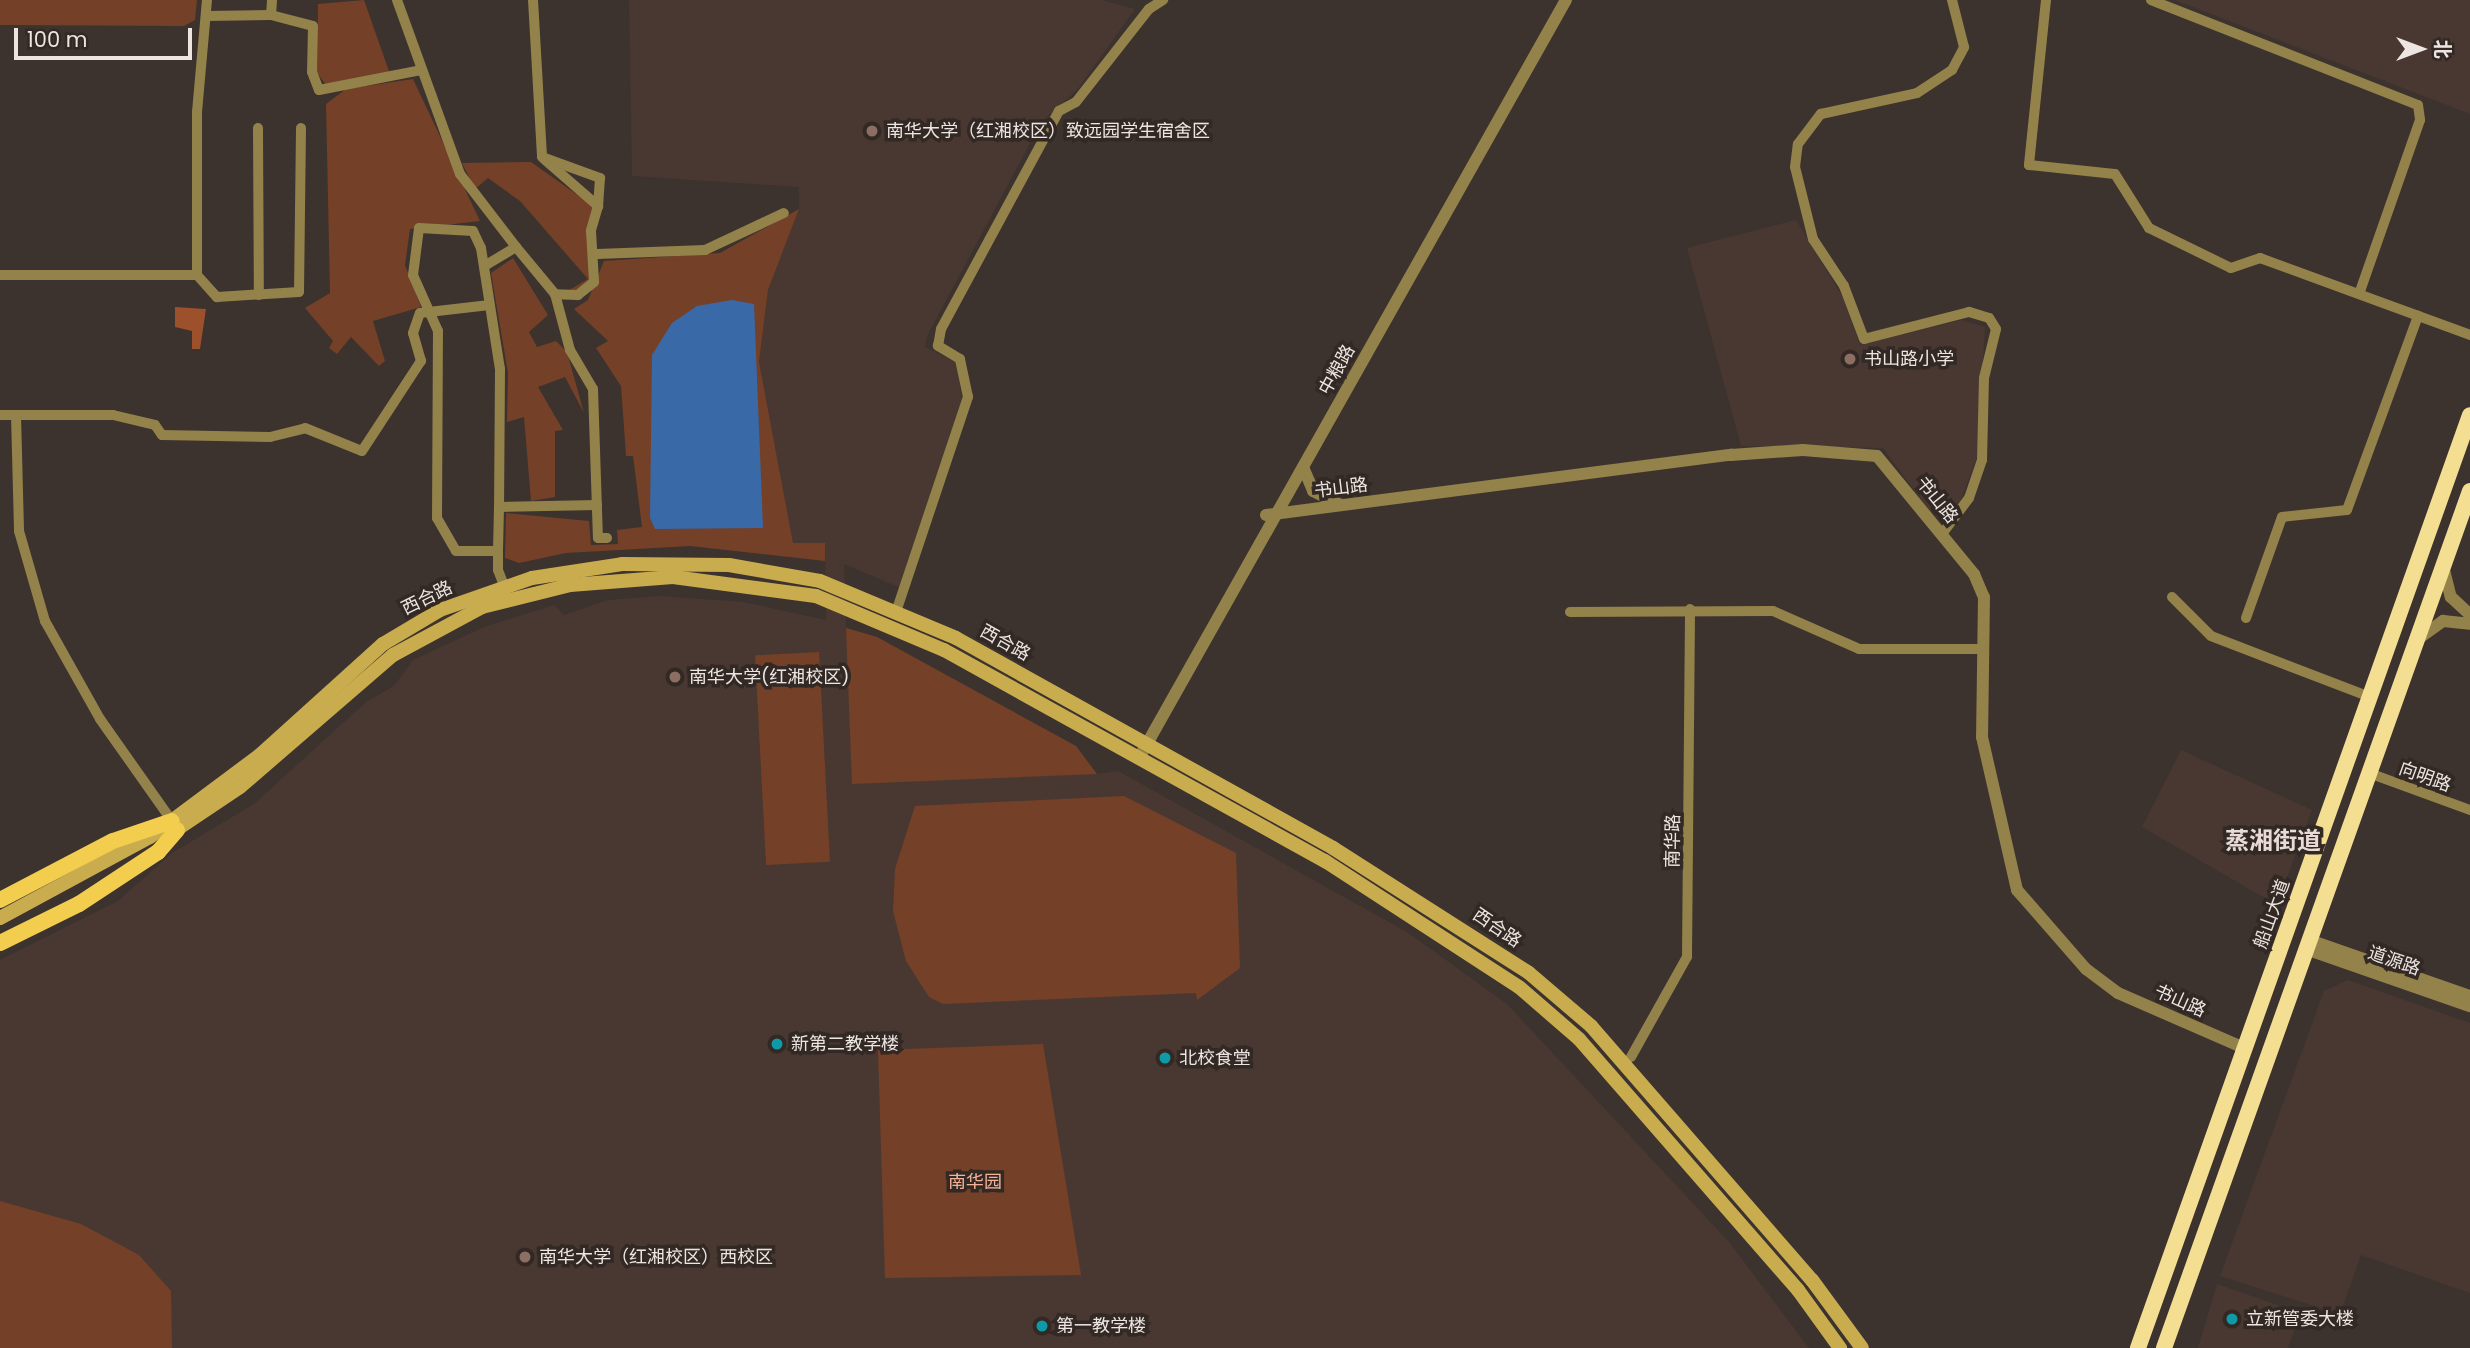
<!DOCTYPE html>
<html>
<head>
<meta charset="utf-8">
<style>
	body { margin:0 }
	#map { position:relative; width:2470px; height:1348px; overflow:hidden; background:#3c322e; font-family:Poppins,"Noto Sans SC",sans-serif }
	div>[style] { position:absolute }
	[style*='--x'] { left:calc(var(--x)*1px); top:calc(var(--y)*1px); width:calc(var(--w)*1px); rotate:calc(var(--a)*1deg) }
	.built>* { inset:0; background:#493831 }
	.green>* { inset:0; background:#744028; transform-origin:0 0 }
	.forest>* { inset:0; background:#9c502b }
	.water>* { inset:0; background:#3a69a8 }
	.minor>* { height:10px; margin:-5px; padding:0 5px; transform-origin:5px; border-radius:5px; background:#93824a }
	.tertiary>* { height:12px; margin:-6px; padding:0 6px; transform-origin:6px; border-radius:6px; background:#93824a }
	.secondary>* { height:14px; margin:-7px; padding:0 7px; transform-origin:7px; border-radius:7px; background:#c9ac4e }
	.primary>* { height:16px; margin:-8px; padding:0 8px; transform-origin:8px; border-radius:8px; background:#f2cd4e }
	.trunk>* { height:16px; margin:-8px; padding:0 8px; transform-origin:8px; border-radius:8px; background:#f4de92 }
	.dots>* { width:19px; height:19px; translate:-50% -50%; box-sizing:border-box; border:4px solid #322824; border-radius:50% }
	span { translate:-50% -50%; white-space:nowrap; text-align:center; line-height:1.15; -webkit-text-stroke:7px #322824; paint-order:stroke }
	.poi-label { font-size:18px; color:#ece5e2 }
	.left { translate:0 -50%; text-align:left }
	.street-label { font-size:18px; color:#ece5e2 }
	.park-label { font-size:18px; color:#f3b295 }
	.district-label { font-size:24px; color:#e8dbd5; font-weight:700 }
	.north { position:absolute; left:2386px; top:14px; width:70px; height:70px; -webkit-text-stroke:5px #322824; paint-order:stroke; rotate:90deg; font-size:19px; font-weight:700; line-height:28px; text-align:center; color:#ece5e2 }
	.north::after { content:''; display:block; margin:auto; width:24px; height:32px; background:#ece5e2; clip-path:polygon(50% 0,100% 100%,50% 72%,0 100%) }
	.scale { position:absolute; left:14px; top:28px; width:178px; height:32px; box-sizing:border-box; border:4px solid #ece5e2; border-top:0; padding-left:9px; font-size:21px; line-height:24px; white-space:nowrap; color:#ece5e2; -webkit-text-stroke:5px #322824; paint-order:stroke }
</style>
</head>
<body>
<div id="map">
	<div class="built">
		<i style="clip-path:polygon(629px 0,1101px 0,1135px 9px,1077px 90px,1042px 121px,927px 336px,925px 347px,957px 363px,962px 401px,901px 588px,844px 564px,846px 628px,877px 637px,1076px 746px,1097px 774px,1118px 771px,1407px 932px,1507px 1004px,1729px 1242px,1809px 1348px,0 1348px,0 960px,118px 901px,172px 853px,254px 804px,366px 702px,394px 686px,413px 660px,484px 627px,554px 605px,564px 615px,608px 600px,659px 596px,743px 602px,826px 620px,825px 544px,793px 544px,759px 362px,768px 290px,799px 209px,799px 187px,632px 176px)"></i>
		<i style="clip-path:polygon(2175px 0,2470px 0,2470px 114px)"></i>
		<i style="clip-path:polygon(1796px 220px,1842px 296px,1860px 345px,1962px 320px,1985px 327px,1977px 457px,1960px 502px,1929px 510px,1883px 448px,1741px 446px,1687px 248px)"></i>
		<i style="clip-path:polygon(2181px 750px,2312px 810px,2277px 905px,2142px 827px)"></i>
		<i style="clip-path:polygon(2348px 980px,2470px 1023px,2470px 1293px,2361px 1255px,2340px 1314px,2220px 1276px,2324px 991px)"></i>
		<i style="clip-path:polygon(2217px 1284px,2301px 1313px,2288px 1348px,2198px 1348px)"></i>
	</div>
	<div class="green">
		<i style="clip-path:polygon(0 0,197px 0,195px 20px,184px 26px,0 25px)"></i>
		<i style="clip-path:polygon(364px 0,390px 74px,327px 86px,317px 73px,318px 4px)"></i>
		<i style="clip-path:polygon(413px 79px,480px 221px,410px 229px,405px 265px,421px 307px,373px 321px,385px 361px,379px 366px,351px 337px,337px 354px,329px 348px,333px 341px,305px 308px,330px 293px,326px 104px,346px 89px)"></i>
		<i style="clip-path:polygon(531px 162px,596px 208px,594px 271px,584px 290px,566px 292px,588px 279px,520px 201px,488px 178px,475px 189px,462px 163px)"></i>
		<i style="clip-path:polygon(799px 209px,768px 290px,759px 362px,793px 543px,825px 543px,825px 561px,690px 546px,566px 553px,519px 563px,505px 558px,506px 513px,589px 521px,591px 545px,618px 544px,617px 530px,642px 527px,633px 456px,626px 456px,621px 386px,596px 348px,608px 341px,574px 309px,588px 300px,604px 261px,720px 253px)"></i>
		<i style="clip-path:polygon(513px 258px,548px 315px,529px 332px,537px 347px,556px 341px,567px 352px,584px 413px,565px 377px,538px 387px,563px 430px,555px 431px,555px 497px,531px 501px,524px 417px,507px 422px,508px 373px,491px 273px)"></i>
		<i style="clip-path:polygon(846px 628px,877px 637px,1076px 746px,1097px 774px,852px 784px)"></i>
		<i style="left:819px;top:652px;width:210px;height:64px;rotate:87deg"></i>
		<i style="clip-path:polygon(1124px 796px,1236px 853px,1240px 968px,1197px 1000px,1196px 993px,943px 1004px,929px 997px,906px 961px,893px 911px,895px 869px,915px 806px)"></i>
		<i style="clip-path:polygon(1043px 1044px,1081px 1275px,885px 1278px,878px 1050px)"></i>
		<i style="clip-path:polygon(0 1201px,81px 1224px,139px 1255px,171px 1291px,172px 1348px,0 1348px)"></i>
	</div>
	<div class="forest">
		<i style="clip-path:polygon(175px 307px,206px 309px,200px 349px,192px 349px,192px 331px,175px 327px)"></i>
	</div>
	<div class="water">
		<i style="clip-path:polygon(732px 300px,754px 304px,763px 528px,655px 529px,650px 518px,652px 355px,672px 323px,697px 306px)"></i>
	</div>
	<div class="minor">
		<i style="--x:397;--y:0;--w:185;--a:70.1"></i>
		<i style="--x:460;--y:174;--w:92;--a:52.5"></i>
		<i style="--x:516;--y:247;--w:37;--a:149"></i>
		<i style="--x:533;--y:0;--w:157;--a:86.7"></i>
		<i style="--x:542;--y:157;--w:62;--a:19.9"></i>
		<i style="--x:600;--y:178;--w:28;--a:94"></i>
		<i style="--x:2046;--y:0;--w:166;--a:95.9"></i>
		<i style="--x:2029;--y:165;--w:86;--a:6"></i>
		<i style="--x:2115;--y:174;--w:64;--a:57.8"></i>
		<i style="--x:2149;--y:228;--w:91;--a:26"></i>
		<i style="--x:2231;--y:268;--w:31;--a:-19"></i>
		<i style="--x:2260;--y:258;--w:224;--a:20.1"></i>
		<i style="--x:2151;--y:0;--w:287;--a:21.5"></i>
		<i style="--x:2418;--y:105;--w:15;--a:82"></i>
		<i style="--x:2420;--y:120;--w:184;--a:109.3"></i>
		<i style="--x:271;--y:15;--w:15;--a:-86"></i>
		<i style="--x:206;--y:16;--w:65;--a:-0.9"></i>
		<i style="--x:271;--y:15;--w:43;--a:14.7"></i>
		<i style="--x:313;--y:26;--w:46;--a:91.2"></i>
		<i style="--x:312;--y:72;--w:19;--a:69"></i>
		<i style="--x:319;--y:90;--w:105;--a:-11"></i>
		<i style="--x:258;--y:128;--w:167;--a:89.7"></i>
		<i style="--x:544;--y:159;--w:72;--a:41"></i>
		<i style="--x:598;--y:206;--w:26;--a:106"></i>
		<i style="--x:591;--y:231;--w:51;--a:86.6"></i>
		<i style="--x:594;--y:282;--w:21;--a:141"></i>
		<i style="--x:578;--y:295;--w:23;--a:-178"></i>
		<i style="--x:516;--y:247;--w:61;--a:50.3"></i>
		<i style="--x:555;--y:294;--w:58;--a:75"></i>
		<i style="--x:570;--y:350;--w:45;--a:59.5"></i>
		<i style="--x:593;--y:389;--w:149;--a:88.1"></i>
		<i style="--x:598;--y:538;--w:9;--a:0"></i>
		<i style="--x:597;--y:254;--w:108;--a:-2.1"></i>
		<i style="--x:705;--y:250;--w:87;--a:-25.1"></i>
		<i style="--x:0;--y:275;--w:197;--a:0"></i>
		<i style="--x:197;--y:275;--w:163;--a:-90"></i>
		<i style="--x:197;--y:112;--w:112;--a:-84.9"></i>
		<i style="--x:197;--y:275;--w:30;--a:48"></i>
		<i style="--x:217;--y:297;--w:82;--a:-3.5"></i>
		<i style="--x:299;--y:292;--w:164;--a:-89.3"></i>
		<i style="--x:0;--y:415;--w:113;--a:0"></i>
		<i style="--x:113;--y:415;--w:43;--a:13.4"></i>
		<i style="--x:155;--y:425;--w:12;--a:55"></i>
		<i style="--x:162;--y:435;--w:108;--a:1.1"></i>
		<i style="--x:270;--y:437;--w:36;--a:-14"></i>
		<i style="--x:305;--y:428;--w:61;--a:22"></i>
		<i style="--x:362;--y:451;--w:108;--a:-56.8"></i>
		<i style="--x:421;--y:361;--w:29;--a:-106"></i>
		<i style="--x:413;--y:333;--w:21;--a:-71"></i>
		<i style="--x:420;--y:313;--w:70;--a:-6.5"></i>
		<i style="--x:16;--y:415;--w:116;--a:88.5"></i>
		<i style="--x:19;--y:531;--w:94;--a:73.9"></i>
		<i style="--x:45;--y:621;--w:112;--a:60.7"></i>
		<i style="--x:100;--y:719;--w:125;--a:54.8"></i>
		<i style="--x:499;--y:507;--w:98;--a:-1.2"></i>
		<i style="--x:1942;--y:534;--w:45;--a:-53.1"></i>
		<i style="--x:1969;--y:498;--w:40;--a:-71.1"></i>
		<i style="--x:1982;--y:460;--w:82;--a:-88.6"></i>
		<i style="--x:1984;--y:378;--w:50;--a:-76.2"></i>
		<i style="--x:1996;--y:329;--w:13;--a:-122"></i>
		<i style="--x:1989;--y:318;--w:21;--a:-163"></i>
		<i style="--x:1969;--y:312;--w:108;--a:165.6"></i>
		<i style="--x:1864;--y:339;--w:57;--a:-110.7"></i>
		<i style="--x:1844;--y:286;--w:56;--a:-123.4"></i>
		<i style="--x:1813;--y:239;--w:74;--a:-104"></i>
		<i style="--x:1795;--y:167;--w:23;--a:-83"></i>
		<i style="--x:1798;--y:144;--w:38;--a:-53"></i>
		<i style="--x:1821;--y:114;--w:98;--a:-12.3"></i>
		<i style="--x:1917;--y:93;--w:42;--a:-33.3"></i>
		<i style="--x:1952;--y:70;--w:26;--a:-62"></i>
		<i style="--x:1964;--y:47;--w:49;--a:-104.3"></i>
		<i style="--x:498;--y:551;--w:42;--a:180"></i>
		<i style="--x:456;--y:551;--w:38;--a:-120"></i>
		<i style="--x:437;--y:518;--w:187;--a:-89.7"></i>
		<i style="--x:438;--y:331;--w:61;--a:-114.1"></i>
		<i style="--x:413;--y:275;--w:47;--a:-82.7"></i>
		<i style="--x:419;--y:228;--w:54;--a:3.2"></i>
		<i style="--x:473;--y:231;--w:19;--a:65"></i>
		<i style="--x:481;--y:248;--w:122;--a:81.1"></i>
		<i style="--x:500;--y:369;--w:138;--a:90.4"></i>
		<i style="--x:499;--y:507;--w:44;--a:91.3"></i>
		<i style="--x:498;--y:551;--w:19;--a:90"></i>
		<i style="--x:498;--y:570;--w:22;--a:69"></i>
		<i style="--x:2172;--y:597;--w:55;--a:45"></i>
		<i style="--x:2211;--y:636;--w:170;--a:21"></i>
		<i style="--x:897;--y:609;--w:224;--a:-71.5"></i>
		<i style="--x:968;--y:397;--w:39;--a:-102"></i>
		<i style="--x:960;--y:359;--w:26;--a:-149"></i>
		<i style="--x:938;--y:346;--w:17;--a:-80"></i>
		<i style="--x:941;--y:329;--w:248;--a:-61.6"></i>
		<i style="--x:1059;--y:111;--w:19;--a:-28"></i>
		<i style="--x:1076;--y:102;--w:118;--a:-51.9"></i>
		<i style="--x:1149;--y:9;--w:17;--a:-33"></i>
		<i style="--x:1570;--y:612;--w:203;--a:-0.3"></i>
		<i style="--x:1773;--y:611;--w:94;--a:23.8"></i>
		<i style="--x:1859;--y:649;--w:123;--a:0"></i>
		<i style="--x:2246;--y:618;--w:107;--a:-70.4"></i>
		<i style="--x:2282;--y:517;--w:65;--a:-6.1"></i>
		<i style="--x:2347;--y:510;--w:207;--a:-69.9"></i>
		<i style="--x:2369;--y:773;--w:108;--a:20.1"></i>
		<i style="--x:1631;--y:1057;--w:115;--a:-60.8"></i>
		<i style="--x:1687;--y:957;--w:348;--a:-89.5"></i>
	</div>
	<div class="tertiary">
		<i style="--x:1303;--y:467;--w:26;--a:67"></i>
		<i style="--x:1313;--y:491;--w:29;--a:27"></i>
		<i style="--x:1266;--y:515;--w:469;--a:-7.4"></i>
		<i style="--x:1731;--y:455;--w:72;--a:-4"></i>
		<i style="--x:1803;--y:450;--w:74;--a:4.6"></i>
		<i style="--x:1877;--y:456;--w:153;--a:50.6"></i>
		<i style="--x:1974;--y:574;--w:25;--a:67"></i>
		<i style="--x:1984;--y:597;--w:140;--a:90.8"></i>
		<i style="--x:1982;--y:737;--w:157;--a:77.1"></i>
		<i style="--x:2017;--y:890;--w:105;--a:48.9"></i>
		<i style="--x:2086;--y:969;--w:40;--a:37"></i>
		<i style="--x:2118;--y:993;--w:137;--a:23.6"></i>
		<i style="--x:2443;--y:566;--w:32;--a:76"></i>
		<i style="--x:2451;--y:597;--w:26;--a:43"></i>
		<i style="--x:2418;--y:639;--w:31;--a:-36"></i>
		<i style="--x:2443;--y:621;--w:27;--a:6"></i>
		<i style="--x:1139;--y:758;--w:870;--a:-60.61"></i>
		<i style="--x:2309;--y:940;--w:170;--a:19.2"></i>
		<i style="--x:2306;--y:949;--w:174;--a:19.2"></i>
	</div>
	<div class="secondary">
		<i style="--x:170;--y:834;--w:84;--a:-33.9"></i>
		<i style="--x:240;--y:787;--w:202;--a:-40.8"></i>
		<i style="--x:393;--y:655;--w:101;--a:-28.3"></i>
		<i style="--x:482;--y:607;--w:91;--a:-14"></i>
		<i style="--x:570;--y:585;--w:103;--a:-4.4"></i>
		<i style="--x:673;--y:577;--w:144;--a:7.6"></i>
		<i style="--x:816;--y:596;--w:139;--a:22.9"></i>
		<i style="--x:944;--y:650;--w:436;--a:29"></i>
		<i style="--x:1325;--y:861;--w:231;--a:33"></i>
		<i style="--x:1519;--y:987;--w:79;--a:40.9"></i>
		<i style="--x:1579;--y:1039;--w:333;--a:48.9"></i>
		<i style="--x:1798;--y:1290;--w:72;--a:54.1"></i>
		<i style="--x:0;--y:918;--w:170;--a:-28.4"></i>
		<i style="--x:150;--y:837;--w:137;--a:-36.7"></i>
		<i style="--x:260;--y:755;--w:166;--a:-42.1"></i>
		<i style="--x:383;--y:644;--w:66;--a:-30.8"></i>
		<i style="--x:440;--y:610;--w:97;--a:-19.2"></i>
		<i style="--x:532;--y:578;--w:91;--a:-8.8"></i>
		<i style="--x:622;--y:564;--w:107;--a:0.5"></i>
		<i style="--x:729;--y:565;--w:92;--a:10"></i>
		<i style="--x:820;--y:581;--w:147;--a:22.7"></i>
		<i style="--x:956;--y:638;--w:432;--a:29.1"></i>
		<i style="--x:1333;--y:848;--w:232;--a:32.5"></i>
		<i style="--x:1529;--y:973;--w:82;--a:40.5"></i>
		<i style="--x:1591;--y:1026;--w:337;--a:49"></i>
		<i style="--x:1812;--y:1280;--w:84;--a:53.7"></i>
	</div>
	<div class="primary">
		<i style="--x:0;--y:900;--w:127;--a:-27.6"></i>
		<i style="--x:113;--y:841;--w:62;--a:-18.7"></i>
		<i style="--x:0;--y:943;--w:88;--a:-26.3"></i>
		<i style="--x:79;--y:904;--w:95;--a:-33.4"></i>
		<i style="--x:158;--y:852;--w:29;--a:-49"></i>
	</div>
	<div class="trunk">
		<i style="--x:2138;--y:1348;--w:990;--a:-70.41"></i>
		<i style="--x:2164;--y:1348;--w:910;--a:-70.35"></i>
	</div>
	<div class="dots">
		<i style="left:872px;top:131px;background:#8d6e63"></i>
		<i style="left:1850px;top:359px;background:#8d6e63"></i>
		<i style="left:675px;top:677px;background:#8d6e63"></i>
		<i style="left:777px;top:1044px;background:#0f9aa8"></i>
		<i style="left:1165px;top:1058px;background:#0f9aa8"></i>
		<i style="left:525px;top:1257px;background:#8d6e63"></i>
		<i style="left:2232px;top:1319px;background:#0f9aa8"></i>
		<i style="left:1042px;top:1326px;background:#0f9aa8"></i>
	</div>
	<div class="poi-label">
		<span class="left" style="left:886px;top:131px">南华大学（红湘校区）致远园学生宿舍区</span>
		<span class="left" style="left:1864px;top:359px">书山路小学</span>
		<span class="left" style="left:689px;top:677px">南华大学(红湘校区)</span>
		<span class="left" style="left:791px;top:1044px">新第二教学楼</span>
		<span class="left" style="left:1179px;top:1058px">北校食堂</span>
		<span class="left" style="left:539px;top:1257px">南华大学（红湘校区）西校区</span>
		<span class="left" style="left:2246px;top:1319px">立新管委大楼</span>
		<span class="left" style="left:1056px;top:1326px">第一教学楼</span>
	</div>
	<div class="street-label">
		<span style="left:1337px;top:370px;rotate:-61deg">中粮路</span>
		<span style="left:1341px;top:488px;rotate:-7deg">书山路</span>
		<span style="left:1937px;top:500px;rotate:51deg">书山路</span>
		<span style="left:427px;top:598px;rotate:-26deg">西合路</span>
		<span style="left:1005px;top:643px;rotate:29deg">西合路</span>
		<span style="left:2425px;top:777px;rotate:20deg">向明路</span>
		<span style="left:1673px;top:841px;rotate:-89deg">南华路</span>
		<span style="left:2272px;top:914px;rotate:-70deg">船山大道</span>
		<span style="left:1497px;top:928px;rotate:34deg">西合路</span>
		<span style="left:2394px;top:961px;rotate:19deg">道源路</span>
		<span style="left:2180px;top:1001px;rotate:24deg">书山路</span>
	</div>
	<div class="park-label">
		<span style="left:975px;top:1182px">南华园</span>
	</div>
	<div class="district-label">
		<span style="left:2273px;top:841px">蒸湘街道</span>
	</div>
	<div class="north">北</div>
	<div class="scale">100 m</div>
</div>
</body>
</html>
